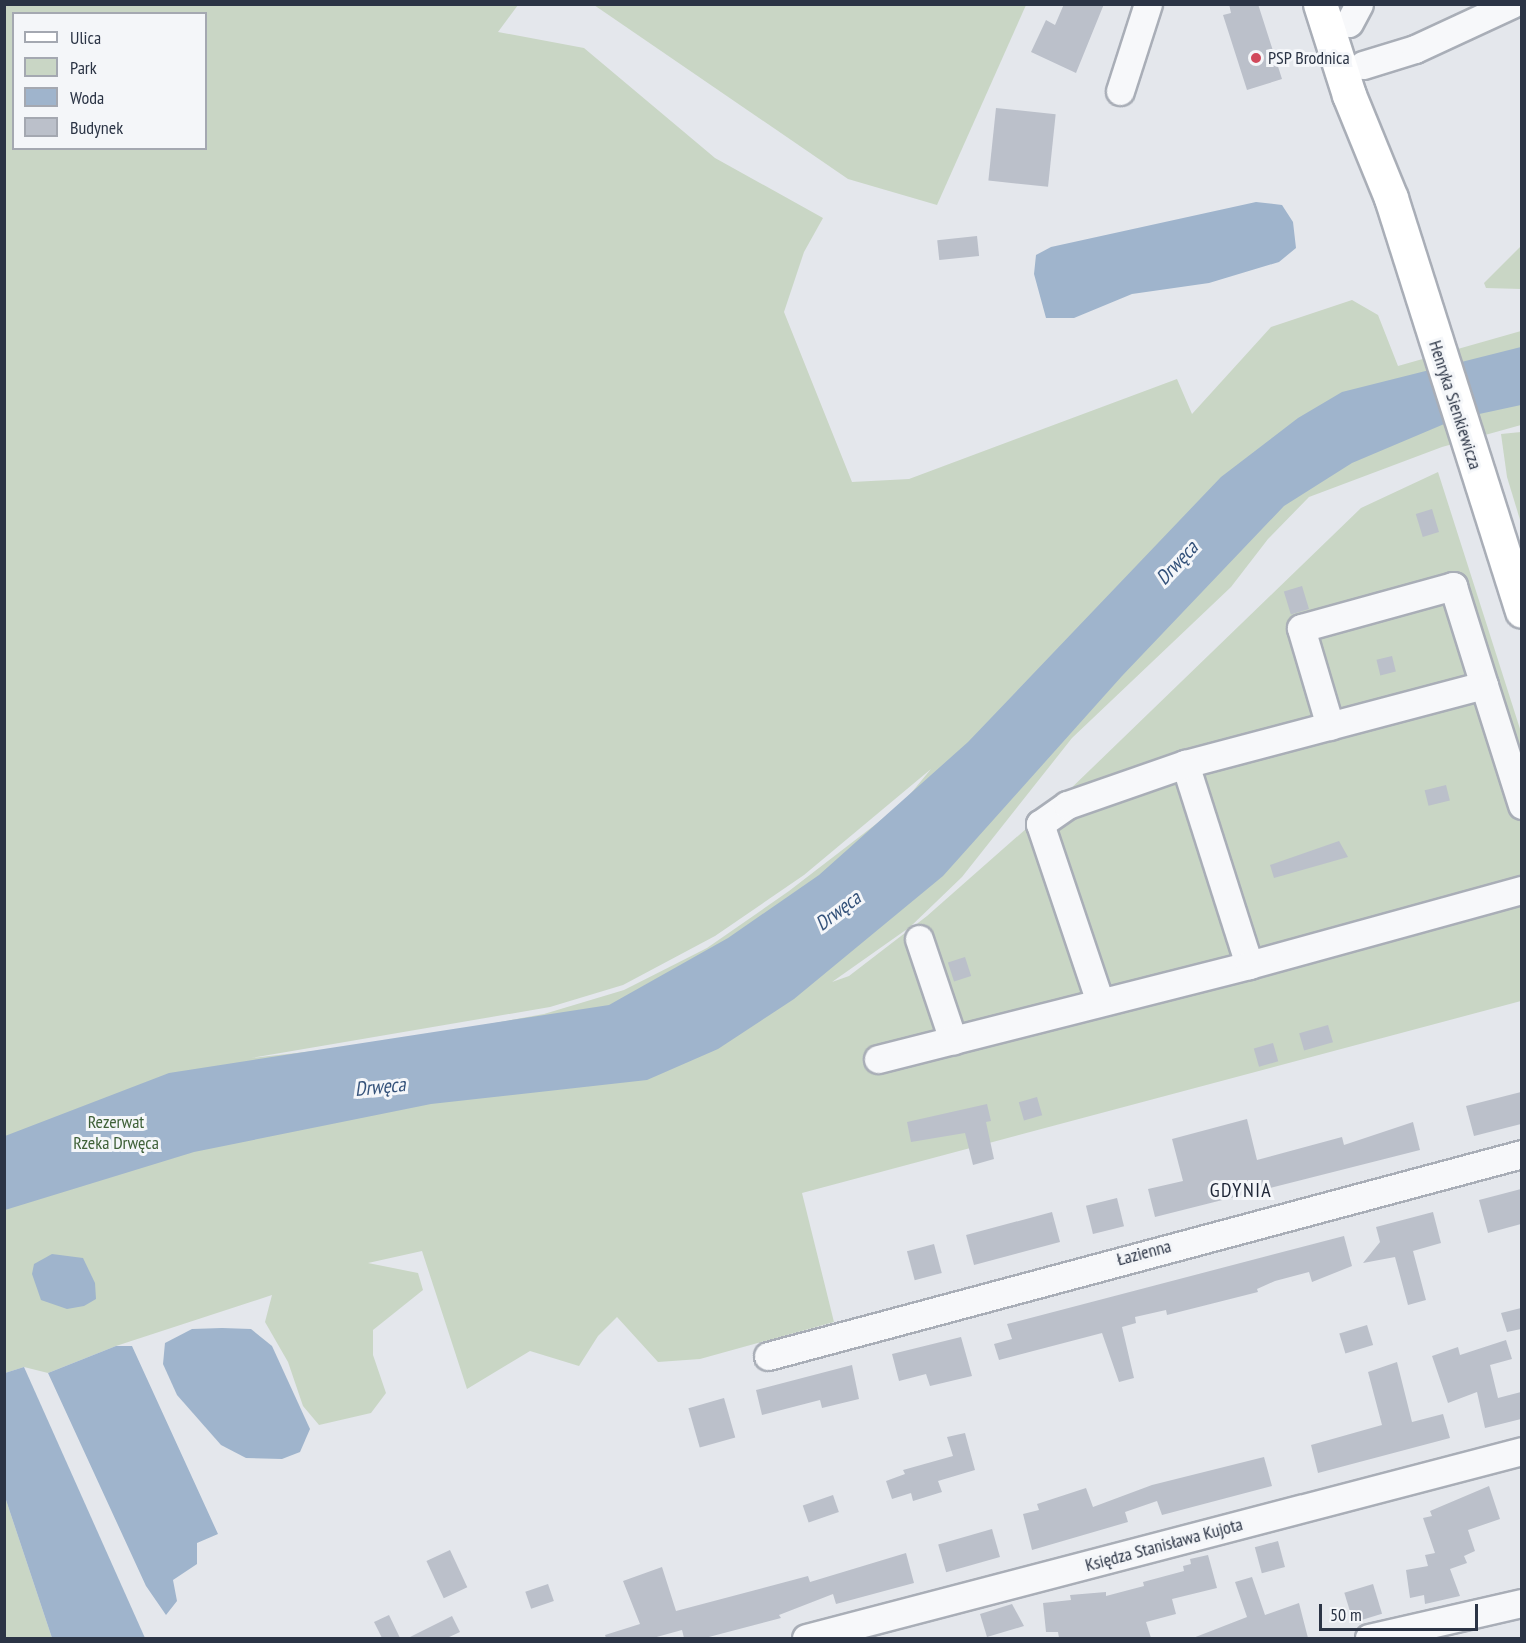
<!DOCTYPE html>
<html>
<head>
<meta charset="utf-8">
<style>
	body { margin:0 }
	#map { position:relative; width:1526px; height:1643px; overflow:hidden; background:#e4e7ec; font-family:"PT Sans Narrow",sans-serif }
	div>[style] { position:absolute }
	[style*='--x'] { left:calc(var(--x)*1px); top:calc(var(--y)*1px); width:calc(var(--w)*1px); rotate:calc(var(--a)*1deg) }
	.green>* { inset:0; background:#c9d6c5 }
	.water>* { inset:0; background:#9fb4cc }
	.building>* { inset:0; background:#bbc0ca; transform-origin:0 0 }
	.roads { filter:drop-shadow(2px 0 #a9aeb7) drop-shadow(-2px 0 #a9aeb7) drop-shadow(0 2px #a9aeb7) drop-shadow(0 -2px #a9aeb7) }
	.minor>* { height:27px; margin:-13.5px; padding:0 13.5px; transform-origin:13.5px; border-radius:13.5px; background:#f7f8fa }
	.major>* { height:33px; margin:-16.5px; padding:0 16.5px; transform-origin:16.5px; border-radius:16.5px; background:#fff }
	.dots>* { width:16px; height:16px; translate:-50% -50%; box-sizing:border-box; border:3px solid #f4f6f9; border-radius:50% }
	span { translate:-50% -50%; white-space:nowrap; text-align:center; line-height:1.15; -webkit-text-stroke:6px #f4f6f9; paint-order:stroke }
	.poi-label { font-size:18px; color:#2b3445 }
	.left { translate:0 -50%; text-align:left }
	.street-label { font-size:18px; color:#2b3445 }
	.park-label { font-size:18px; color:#3f6138 }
	.water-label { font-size:20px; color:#34527a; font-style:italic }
	.neighbourhood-label { font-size:20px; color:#1d2536; letter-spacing:1.5px }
	.frame { position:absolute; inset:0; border:6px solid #2b3445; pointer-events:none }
	.legend { position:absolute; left:12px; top:12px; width:195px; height:138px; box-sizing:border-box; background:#f4f6f9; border:2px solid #a4a8b1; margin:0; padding:8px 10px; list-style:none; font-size:18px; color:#2b3445 }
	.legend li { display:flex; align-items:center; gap:12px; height:30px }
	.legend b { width:30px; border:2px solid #a4a8b1 }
	.scale { position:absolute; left:1319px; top:1604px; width:159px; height:27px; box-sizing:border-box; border:3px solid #2b3445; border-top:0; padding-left:8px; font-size:18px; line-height:21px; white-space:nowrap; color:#2b3445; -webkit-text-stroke:4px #f4f6f9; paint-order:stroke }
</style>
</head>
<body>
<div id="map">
	<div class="green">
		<i style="clip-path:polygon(evenodd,4px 5px,518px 5px,498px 32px,584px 48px,715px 158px,823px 218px,804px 252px,784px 312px,852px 482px,909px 479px,1177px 379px,1192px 414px,1271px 327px,1352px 300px,1378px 315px,1398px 366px,1521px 331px,1521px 425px,1442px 447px,1309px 497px,1268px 539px,1231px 587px,1072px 738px,962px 877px,910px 927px,832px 982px,849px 976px,927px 916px,1061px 798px,1361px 508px,1438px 472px,1521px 732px,1521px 1001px,802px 1193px,834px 1322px,700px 1359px,658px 1362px,617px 1317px,598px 1336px,579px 1366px,530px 1351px,467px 1389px,422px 1251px,368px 1263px,418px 1273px,423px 1290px,373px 1330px,373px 1355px,386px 1393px,371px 1413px,319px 1425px,303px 1406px,288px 1362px,265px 1322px,272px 1295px,116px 1346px,48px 1373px,24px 1367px,5px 1373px,4px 5px,14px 14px,206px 14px,206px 148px,14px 148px,14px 14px,4px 5px,931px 769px,902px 804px,789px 891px,707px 948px,624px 990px,544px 1014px,385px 1043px,251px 1058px,550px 1007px,623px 985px,715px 936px,804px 875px,931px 769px)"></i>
		<i style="clip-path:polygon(594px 5px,1026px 5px,937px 205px,848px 179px)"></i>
		<i style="clip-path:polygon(1521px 246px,1521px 289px,1486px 288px,1484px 283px)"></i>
		<i style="clip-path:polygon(1521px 432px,1522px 432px,1521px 523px,1507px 477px,1501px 434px)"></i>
		<i style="clip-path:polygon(5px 1497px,52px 1638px,5px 1638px)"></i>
	</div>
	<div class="water">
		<i style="clip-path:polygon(1256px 202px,1282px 205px,1293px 222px,1296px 248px,1279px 262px,1209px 283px,1132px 294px,1074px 318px,1046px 318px,1034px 274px,1036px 255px,1051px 247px)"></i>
		<i style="clip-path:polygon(1521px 347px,1521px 405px,1456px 419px,1352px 463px,1284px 506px,1122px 676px,943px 876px,794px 999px,718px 1049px,647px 1080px,431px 1104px,194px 1152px,5px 1210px,5px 1136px,169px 1073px,609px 1005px,728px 938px,819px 875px,968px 742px,1221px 477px,1298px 418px,1342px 392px)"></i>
		<i style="clip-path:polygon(52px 1254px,83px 1258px,95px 1283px,96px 1299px,84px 1306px,67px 1309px,41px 1300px,32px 1274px,34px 1264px)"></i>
		<i style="clip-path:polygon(222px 1328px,251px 1329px,272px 1346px,310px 1429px,300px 1452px,282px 1459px,246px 1458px,221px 1445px,177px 1395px,163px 1364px,165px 1343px,192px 1329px)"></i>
		<i style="clip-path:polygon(116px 1346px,132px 1346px,218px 1534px,197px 1543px,197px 1564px,173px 1580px,177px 1601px,166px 1615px,146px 1586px,48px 1373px)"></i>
		<i style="clip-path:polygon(24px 1367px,145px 1638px,52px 1638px,5px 1497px,5px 1373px)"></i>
	</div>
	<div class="building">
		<i style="clip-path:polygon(1064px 4px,1104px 4px,1076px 73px,1031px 52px,1046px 20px,1055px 25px)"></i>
		<i style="clip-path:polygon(1229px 4px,1258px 4px,1282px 79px,1247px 90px,1223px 15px,1231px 13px)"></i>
		<i style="left:996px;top:108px;width:60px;height:73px;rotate:6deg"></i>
		<i style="left:977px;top:236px;width:20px;height:40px;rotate:84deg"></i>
		<i style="left:1432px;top:509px;width:24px;height:17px;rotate:73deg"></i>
		<i style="left:1302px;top:586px;width:24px;height:19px;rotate:73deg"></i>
		<i style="left:1392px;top:656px;width:16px;height:16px;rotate:76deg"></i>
		<i style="left:1446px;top:785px;width:16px;height:22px;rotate:76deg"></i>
		<i style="clip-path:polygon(1339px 841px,1348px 857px,1274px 878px,1270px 865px)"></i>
		<i style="left:965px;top:957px;width:20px;height:18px;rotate:72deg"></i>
		<i style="left:1328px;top:1025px;width:18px;height:30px;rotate:74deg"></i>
		<i style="left:1273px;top:1043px;width:19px;height:20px;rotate:74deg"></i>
		<i style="clip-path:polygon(1521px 1092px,1521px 1124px,1474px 1136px,1466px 1106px)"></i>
		<i style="left:1037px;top:1097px;width:19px;height:19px;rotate:74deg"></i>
		<i style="clip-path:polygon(987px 1104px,991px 1121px,986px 1122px,994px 1159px,973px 1165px,965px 1133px,911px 1142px,907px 1122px)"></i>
		<i style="clip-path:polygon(1247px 1119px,1257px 1160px,1342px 1137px,1344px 1145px,1413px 1122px,1420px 1150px,1155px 1217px,1148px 1189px,1183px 1181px,1172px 1139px)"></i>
		<i style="clip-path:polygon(1521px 1189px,1521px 1224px,1488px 1233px,1479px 1200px)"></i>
		<i style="left:1117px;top:1198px;width:29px;height:32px;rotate:76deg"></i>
		<i style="left:1052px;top:1212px;width:31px;height:89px;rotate:75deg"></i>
		<i style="clip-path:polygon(1433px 1212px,1441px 1243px,1413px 1251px,1426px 1300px,1408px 1305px,1395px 1257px,1363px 1263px,1380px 1242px,1376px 1227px)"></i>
		<i style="clip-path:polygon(1344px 1236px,1352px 1266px,1312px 1282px,1309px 1272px,1275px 1281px,1257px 1289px,1258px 1292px,1167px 1315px,1166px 1310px,1135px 1317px,1136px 1323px,1122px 1327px,1134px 1378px,1119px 1382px,1102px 1333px,999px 1360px,994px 1344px,1012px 1339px,1007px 1324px)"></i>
		<i style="left:934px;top:1244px;width:30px;height:28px;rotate:75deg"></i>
		<i style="clip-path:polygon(1521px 1308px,1521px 1329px,1507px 1332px,1501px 1313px)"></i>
		<i style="left:1367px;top:1325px;width:21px;height:29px;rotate:73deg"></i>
		<i style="clip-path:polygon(961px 1337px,972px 1376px,930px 1386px,926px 1374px,899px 1381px,892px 1354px)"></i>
		<i style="clip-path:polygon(1506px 1340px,1512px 1359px,1490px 1365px,1498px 1398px,1521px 1392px,1521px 1419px,1485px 1428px,1477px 1392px,1448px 1403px,1432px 1356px,1458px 1347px,1460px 1355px)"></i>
		<i style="clip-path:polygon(1397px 1362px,1412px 1422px,1443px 1414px,1450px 1438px,1318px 1473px,1311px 1445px,1382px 1425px,1368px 1372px)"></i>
		<i style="clip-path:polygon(852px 1365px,859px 1399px,822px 1408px,820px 1400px,762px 1415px,756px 1390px)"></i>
		<i style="left:724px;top:1398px;width:41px;height:37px;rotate:74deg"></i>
		<i style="clip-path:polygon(965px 1433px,975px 1470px,938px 1481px,942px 1492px,913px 1501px,911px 1493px,892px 1499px,886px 1481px,905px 1474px,903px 1470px,953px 1456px,947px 1437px)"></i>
		<i style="clip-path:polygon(1264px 1457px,1272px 1486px,1162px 1515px,1157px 1501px,1125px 1512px,1128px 1522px,1032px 1550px,1023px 1514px,1039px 1510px,1037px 1504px,1086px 1488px,1093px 1507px,1152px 1485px)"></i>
		<i style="clip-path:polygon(1489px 1486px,1500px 1519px,1468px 1530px,1475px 1551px,1464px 1556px,1467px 1563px,1450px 1569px,1460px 1596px,1425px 1604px,1424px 1595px,1410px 1598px,1406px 1570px,1428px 1566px,1425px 1555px,1435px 1553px,1423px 1518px,1432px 1516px,1430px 1511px)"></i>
		<i style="left:833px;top:1495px;width:18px;height:32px;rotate:71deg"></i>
		<i style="left:992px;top:1529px;width:29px;height:56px;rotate:74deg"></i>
		<i style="left:1278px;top:1541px;width:27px;height:24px;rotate:75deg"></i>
		<i style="left:450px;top:1550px;width:41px;height:26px;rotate:65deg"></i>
		<i style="clip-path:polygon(906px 1553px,914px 1583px,836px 1604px,833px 1594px,779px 1615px,781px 1618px,705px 1638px,684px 1638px,682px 1630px,653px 1638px,606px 1638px,605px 1635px,640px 1624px,623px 1581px,662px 1567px,676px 1611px,808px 1576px,810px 1582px)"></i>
		<i style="clip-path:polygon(1208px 1555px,1217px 1588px,1172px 1599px,1176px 1614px,1146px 1622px,1151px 1638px,1059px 1638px,1058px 1632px,1046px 1632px,1043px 1603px,1071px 1600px,1070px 1595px,1106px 1592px,1106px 1596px,1144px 1586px,1143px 1582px,1184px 1571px,1183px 1566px,1191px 1564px,1190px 1559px)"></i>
		<i style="clip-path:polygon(1252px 1577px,1265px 1615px,1299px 1603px,1308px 1638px,1193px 1638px,1247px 1617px,1235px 1582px)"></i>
		<i style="left:548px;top:1584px;width:18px;height:24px;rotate:71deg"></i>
		<i style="left:1373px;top:1584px;width:31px;height:30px;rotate:73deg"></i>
		<i style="clip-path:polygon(1012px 1604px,1024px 1626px,987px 1637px,980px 1614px)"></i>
		<i style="clip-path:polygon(389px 1615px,400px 1638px,382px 1638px,374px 1622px)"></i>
		<i style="clip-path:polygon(452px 1616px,460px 1632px,447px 1638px,408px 1638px)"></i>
	</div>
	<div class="roads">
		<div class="minor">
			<i style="--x:1349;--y:23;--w:21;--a:-62"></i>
			<i style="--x:1363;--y:65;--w:54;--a:-17.1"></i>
			<i style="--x:1415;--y:49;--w:107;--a:-24.9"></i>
			<i style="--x:1120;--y:91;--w:91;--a:-72.2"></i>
			<i style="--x:1330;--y:726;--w:102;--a:-106.5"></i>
			<i style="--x:1301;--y:628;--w:158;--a:-15.4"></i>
			<i style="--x:1453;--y:586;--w:104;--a:72.6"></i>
			<i style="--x:1185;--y:764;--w:211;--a:72.3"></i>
			<i style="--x:919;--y:939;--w:107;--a:71.4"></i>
			<i style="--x:1100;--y:1002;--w:188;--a:-108.6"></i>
			<i style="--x:1040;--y:824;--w:33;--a:-35"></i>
			<i style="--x:1067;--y:805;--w:125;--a:-19.2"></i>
			<i style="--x:1185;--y:764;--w:309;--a:-14.8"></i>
			<i style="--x:1484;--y:685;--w:126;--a:72.4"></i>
			<i style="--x:878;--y:1059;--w:383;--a:-14.2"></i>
			<i style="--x:1249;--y:965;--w:283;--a:-15.4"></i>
			<i style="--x:768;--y:1356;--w:781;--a:-15"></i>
			<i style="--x:806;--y:1638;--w:740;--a:-14.64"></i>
			<i style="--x:1369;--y:1638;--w:157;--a:-12.9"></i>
		</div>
		<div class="major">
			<i style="--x:1320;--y:4;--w:96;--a:72.3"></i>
			<i style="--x:1349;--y:95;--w:111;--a:67.8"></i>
			<i style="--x:1391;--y:198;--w:433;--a:72.4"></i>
		</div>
	</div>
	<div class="dots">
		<i style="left:1256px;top:58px;background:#d1495b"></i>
	</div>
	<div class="poi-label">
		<span class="left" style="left:1268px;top:58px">PSP Brodnica</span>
	</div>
	<div class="street-label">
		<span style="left:1455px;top:405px;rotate:72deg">Henryka Sienkiewicza</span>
		<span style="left:1144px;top:1253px;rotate:-15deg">Łazienna</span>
		<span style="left:1164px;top:1545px;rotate:-15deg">Księdza Stanisława Kujota</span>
	</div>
	<div class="park-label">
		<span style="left:116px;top:1133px">Rezerwat<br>Rzeka Drwęca</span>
	</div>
	<div class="water-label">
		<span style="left:1177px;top:563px;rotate:-47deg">Drwęca</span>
		<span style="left:838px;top:911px;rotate:-37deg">Drwęca</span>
		<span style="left:380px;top:1087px;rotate:-6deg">Drwęca</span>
	</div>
	<div class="neighbourhood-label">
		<span style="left:1241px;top:1190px">GDYNIA</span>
	</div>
	<div class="frame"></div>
	<ul class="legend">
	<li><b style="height:8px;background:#fff"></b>Ulica</li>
	<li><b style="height:16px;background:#c9d6c5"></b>Park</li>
	<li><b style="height:16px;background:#9fb4cc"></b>Woda</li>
	<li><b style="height:16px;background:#bbc0ca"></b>Budynek</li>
	</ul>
	<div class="scale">50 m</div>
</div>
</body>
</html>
